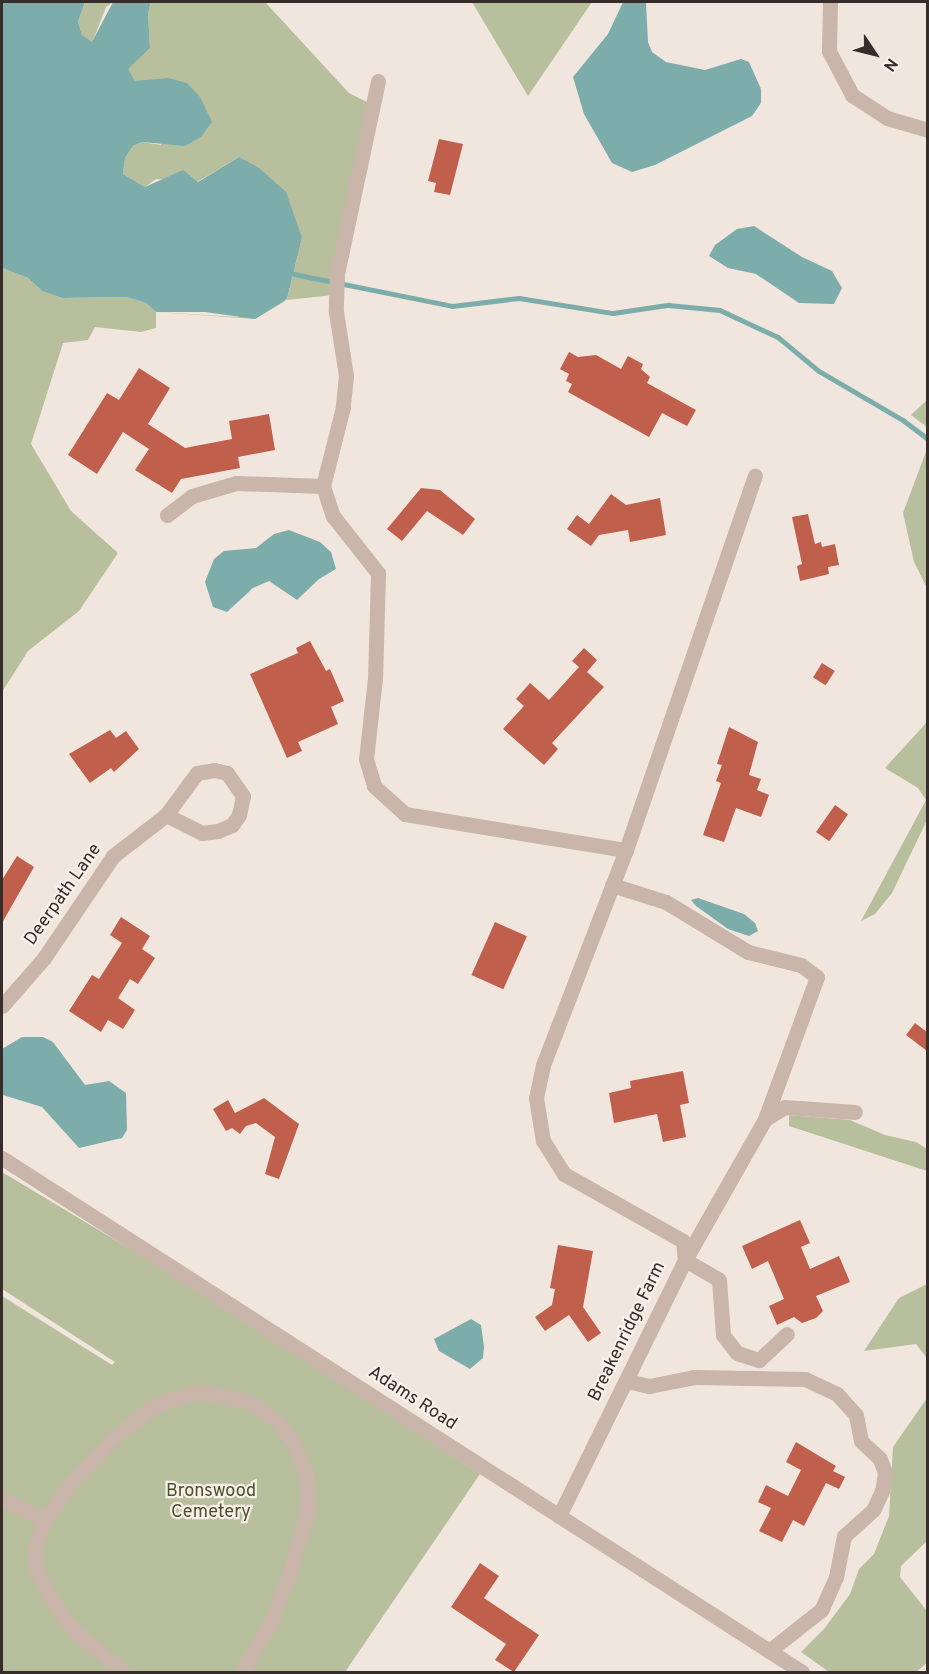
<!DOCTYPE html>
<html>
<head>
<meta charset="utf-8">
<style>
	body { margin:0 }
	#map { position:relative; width:929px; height:1674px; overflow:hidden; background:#f1e6dd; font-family:Overpass,sans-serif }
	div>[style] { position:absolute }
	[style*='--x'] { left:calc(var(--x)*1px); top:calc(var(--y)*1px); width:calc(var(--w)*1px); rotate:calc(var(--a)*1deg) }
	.green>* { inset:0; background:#b7bf9d }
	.water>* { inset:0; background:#7dadab }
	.stream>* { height:4.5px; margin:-2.25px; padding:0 2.25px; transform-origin:2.25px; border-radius:2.25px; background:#7dadab }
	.building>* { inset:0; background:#c05f4b; transform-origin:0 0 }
	.minor>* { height:15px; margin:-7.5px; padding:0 7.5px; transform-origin:7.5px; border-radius:7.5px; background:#c9b5a9 }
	span { translate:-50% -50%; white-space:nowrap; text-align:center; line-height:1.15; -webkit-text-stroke:4.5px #f9f0e9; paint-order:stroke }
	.street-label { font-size:18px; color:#362c29 }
	.park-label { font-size:18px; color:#48532d }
	.frame { position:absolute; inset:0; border:3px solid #362c29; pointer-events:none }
	.north { position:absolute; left:845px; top:24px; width:60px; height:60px; -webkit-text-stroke:4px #f9f0e9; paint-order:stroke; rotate:125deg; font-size:16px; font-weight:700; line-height:24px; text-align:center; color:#362c29 }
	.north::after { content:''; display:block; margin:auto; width:21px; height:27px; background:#362c29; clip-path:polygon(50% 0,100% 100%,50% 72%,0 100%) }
</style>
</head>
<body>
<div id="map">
	<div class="green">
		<i style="clip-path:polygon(85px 2px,113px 2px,106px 7px,92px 43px,82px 35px,78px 22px)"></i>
		<i style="clip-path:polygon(151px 2px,265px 2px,349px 93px,373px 105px,333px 295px,287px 300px,255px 319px,156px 312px,156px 328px,141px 332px,95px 327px,88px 340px,63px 343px,31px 444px,71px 511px,118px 553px,79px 611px,28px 651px,2px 692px,2px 268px,28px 278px,42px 291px,62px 298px,127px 297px,146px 303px,156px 312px,238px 317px,287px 300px,302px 238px,239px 157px,197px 182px,156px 179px,145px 187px,123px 174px,125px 158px,133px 146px,142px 142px,161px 145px,150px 81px,135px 81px,127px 69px,150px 48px,148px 13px)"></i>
		<i style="clip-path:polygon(472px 2px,592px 2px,528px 96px)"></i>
		<i style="clip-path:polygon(927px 400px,927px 427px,911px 415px)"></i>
		<i style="clip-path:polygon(927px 449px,927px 588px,914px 562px,903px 513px)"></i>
		<i style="clip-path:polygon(927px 722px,927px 820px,892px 893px,875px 914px,861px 921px,926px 800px,918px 788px,885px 768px)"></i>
		<i style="clip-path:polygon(789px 1115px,850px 1120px,885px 1135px,916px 1142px,927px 1149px,927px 1171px,789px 1126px)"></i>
		<i style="clip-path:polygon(2px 1172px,172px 1274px,480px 1474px,345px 1672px,2px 1672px,2px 1296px,112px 1365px,115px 1362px,2px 1289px)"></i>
		<i style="clip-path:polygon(927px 1284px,927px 1358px,916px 1344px,864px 1351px,899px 1298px)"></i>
		<i style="clip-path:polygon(927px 1398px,927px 1541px,901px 1566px,900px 1577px,927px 1611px,927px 1663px,916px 1672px,829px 1672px,801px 1652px,824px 1629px,850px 1594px,859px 1569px,874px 1554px,889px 1516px,893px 1447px)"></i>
	</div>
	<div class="water">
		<i style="clip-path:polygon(2px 2px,85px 2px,78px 22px,82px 35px,92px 42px,113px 2px,151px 2px,148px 13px,150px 48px,128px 69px,135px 81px,168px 78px,187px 83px,200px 97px,212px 122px,201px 137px,185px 146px,142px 142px,133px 146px,125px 158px,123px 174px,145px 187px,183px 170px,198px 182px,239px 157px,259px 168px,286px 192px,302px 238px,287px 299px,255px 319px,205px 312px,156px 312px,146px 303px,127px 297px,62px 298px,42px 291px,28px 278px,2px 268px)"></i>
		<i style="clip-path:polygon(623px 2px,646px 2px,648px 42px,652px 52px,666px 62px,705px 70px,741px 59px,749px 62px,761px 89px,761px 103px,752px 116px,655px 165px,632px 172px,612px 163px,584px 114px,573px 77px,608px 34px)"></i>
		<i style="clip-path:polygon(754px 226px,802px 257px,832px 271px,842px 288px,834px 304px,799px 303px,756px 274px,728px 268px,709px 256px,715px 245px,737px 229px)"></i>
		<i style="clip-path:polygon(289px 530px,320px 542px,331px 552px,336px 569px,319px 579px,297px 600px,269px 581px,253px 588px,227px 612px,213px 607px,205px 582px,214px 559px,224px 551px,256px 548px,274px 534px)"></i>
		<i style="clip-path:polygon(698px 898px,744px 914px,755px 923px,758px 931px,749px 936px,728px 929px,696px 906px,691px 900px)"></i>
		<i style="clip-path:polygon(22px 1037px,43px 1037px,53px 1042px,85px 1085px,109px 1081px,126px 1093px,127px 1130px,122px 1138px,79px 1148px,42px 1107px,3px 1095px,2px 1049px)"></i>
		<i style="clip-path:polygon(471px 1319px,481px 1325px,484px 1347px,483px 1358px,470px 1369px,439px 1351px,434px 1339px)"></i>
	</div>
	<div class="stream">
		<i style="--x:294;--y:274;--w:161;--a:11.4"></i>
		<i style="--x:452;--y:306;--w:67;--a:-6.8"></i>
		<i style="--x:519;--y:298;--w:95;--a:9.1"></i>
		<i style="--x:613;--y:313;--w:56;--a:-8.3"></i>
		<i style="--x:668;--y:305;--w:52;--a:5.5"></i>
		<i style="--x:720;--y:310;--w:64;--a:25"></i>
		<i style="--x:778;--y:337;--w:53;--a:39.7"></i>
		<i style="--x:819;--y:371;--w:97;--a:30.3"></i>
		<i style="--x:903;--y:420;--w:31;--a:37"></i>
	</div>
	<div class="building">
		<i style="clip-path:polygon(439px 139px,463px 144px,450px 195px,434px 192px,436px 183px,428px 181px)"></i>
		<i style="clip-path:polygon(569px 352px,578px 357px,596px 355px,621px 369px,628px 356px,643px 364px,641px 369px,650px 377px,647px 383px,696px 410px,687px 426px,662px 413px,649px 437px,568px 392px,572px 384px,566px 381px,569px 374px,560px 369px)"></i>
		<i style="clip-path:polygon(139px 368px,170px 388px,148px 424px,185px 448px,232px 439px,229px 421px,269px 414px,275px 450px,238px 457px,240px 468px,181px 479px,172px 493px,135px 470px,149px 449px,123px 432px,97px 474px,68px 455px,107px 393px,119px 400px)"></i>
		<i style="clip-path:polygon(421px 488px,440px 490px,475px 519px,463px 535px,427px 511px,402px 541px,387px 529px)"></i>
		<i style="clip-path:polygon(611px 494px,626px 505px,660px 498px,666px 535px,630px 542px,628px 530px,599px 535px,591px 546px,567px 529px,577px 515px,589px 524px)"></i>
		<i style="clip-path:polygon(808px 514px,815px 544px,821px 542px,822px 547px,835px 544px,839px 565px,828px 567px,829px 574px,800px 581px,797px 566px,802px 564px,792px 517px)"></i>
		<i style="clip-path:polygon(310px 641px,326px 671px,330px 669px,344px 701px,331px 707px,338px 724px,298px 742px,302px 751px,287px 758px,250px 674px,298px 653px,296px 648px)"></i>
		<i style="clip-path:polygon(584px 648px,597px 660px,587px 672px,604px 687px,552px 743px,558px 749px,544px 765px,503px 729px,524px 706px,516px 699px,530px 683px,549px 700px,579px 667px,572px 661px)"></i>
		<i style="left:822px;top:663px;width:15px;height:17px;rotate:32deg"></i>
		<i style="clip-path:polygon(729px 727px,758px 742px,749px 775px,761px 779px,757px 790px,769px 795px,761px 817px,736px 808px,724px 842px,703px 835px,721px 783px,716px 781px,722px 765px,717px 764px)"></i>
		<i style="clip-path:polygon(110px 730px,116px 738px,126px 731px,139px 749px,114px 772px,111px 768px,90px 783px,69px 754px)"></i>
		<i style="left:835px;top:805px;width:16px;height:33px;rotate:35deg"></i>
		<i style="clip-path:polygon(17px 856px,34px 867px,2px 923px,2px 880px)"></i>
		<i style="clip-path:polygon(121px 917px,150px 936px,142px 949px,155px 958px,138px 984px,130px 979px,118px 998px,135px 1010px,123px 1029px,108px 1020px,101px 1032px,69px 1011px,92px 975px,99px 979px,122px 943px,110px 935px)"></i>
		<i style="left:495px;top:922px;width:35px;height:58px;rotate:24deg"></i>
		<i style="clip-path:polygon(915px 1023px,927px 1032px,927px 1051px,906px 1035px)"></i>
		<i style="clip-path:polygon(683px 1071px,689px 1103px,680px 1105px,686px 1137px,663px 1142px,657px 1114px,614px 1123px,609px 1093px,631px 1088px,630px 1081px)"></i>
		<i style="clip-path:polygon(264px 1098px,299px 1124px,279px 1179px,265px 1174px,275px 1137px,256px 1123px,246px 1126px,240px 1134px,232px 1128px,226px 1131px,213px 1109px,228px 1100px,235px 1113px)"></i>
		<i style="clip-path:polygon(800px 1220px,810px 1243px,801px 1247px,810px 1269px,839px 1256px,850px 1282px,816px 1296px,823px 1311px,816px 1318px,802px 1323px,794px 1317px,777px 1325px,769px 1306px,784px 1299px,768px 1261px,752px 1269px,742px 1246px)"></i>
		<i style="clip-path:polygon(558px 1245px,593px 1251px,583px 1307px,601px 1333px,588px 1342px,569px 1315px,545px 1331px,535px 1317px,552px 1305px,555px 1289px,550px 1288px)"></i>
		<i style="clip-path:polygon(796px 1442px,836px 1466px,833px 1471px,845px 1477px,839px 1489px,826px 1483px,804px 1526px,793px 1520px,782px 1542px,759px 1531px,771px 1508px,758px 1502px,766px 1485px,788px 1496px,801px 1470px,786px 1462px)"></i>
		<i style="clip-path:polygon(480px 1563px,499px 1576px,484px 1598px,539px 1635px,514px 1672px,495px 1660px,506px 1644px,451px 1607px)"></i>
	</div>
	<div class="minor">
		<i style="--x:830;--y:2;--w:49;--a:91.2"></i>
		<i style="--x:829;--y:51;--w:50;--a:62.4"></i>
		<i style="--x:852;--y:95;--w:42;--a:33.3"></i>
		<i style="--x:887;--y:118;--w:43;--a:16.3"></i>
		<i style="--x:378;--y:81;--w:197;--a:102"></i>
		<i style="--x:337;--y:274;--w:38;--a:92"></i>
		<i style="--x:336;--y:312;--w:65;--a:81.1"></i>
		<i style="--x:346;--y:376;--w:31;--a:96"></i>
		<i style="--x:343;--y:407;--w:81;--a:104.2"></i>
		<i style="--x:323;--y:486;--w:32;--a:72"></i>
		<i style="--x:333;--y:516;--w:73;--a:51.7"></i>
		<i style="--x:378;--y:573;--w:105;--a:91.6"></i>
		<i style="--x:375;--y:678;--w:81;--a:96.3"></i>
		<i style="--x:366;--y:759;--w:28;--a:73"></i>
		<i style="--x:374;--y:786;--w:42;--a:42.1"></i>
		<i style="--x:405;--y:814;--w:224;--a:9.3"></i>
		<i style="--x:167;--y:515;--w:31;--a:-37"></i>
		<i style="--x:192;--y:496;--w:46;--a:-16.5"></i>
		<i style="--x:236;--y:483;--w:87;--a:2"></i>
		<i style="--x:612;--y:885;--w:57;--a:17.5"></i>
		<i style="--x:666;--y:902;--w:96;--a:31.4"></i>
		<i style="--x:748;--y:952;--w:55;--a:13.8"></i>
		<i style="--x:801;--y:965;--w:20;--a:37"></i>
		<i style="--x:817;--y:977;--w:151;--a:110.1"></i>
		<i style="--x:2;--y:1006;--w:64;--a:-48.8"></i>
		<i style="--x:44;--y:958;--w:123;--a:-55.9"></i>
		<i style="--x:113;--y:856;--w:67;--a:-37.7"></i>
		<i style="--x:166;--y:815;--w:52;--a:-53.6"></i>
		<i style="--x:197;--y:773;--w:17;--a:-10"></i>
		<i style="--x:214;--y:770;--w:13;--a:13"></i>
		<i style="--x:227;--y:773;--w:28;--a:55"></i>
		<i style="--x:243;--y:796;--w:19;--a:102"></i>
		<i style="--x:239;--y:815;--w:12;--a:125"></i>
		<i style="--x:232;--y:825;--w:15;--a:157"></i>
		<i style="--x:218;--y:831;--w:16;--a:173"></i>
		<i style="--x:202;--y:833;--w:40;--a:-153.4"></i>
		<i style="--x:2;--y:1158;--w:951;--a:32.72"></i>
		<i style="--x:685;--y:1260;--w:19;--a:-96"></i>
		<i style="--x:683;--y:1241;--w:137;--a:-150.6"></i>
		<i style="--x:564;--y:1174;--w:39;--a:-122"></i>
		<i style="--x:543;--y:1141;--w:44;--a:-99.2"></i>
		<i style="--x:536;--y:1098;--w:34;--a:-78"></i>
		<i style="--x:543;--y:1065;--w:230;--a:-68.9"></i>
		<i style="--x:626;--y:850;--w:396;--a:-71"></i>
		<i style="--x:685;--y:1260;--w:39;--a:30"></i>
		<i style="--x:719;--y:1280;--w:55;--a:85.8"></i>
		<i style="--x:723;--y:1335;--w:23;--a:52"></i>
		<i style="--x:737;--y:1353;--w:23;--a:18"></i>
		<i style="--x:759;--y:1360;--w:38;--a:-43"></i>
		<i style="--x:627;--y:1381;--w:23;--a:13"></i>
		<i style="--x:649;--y:1386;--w:47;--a:-11.1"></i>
		<i style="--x:695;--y:1377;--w:110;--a:1"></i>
		<i style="--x:805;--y:1379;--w:35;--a:25"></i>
		<i style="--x:837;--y:1394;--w:28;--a:48"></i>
		<i style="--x:856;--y:1415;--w:26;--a:79"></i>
		<i style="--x:861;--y:1441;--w:26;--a:43"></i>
		<i style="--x:880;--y:1459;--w:15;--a:70"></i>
		<i style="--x:885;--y:1473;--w:18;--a:99"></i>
		<i style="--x:882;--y:1491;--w:21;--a:115"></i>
		<i style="--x:873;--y:1510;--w:39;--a:138"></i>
		<i style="--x:844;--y:1536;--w:42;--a:101"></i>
		<i style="--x:836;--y:1577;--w:36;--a:114"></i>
		<i style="--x:821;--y:1610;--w:66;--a:141.7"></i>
		<i style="--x:2;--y:1499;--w:48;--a:26"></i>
		<i style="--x:559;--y:1516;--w:285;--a:-63.8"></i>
		<i style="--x:685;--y:1260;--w:162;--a:-60.4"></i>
		<i style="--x:765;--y:1119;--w:23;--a:-31"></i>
		<i style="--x:785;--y:1107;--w:70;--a:4.1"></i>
		<i style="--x:124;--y:1672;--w:60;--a:-140.4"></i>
		<i style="--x:78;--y:1634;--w:30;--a:-130"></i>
		<i style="--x:59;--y:1611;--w:46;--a:-119.9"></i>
		<i style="--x:36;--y:1571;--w:26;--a:-92"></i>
		<i style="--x:35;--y:1545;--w:27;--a:-68"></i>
		<i style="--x:45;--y:1520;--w:47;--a:-55.3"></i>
		<i style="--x:72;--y:1481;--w:62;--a:-45.7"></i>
		<i style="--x:115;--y:1437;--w:46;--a:-38.9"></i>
		<i style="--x:151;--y:1408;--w:21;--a:-25"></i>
		<i style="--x:170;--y:1399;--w:33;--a:-12"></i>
		<i style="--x:202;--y:1392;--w:49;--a:11.8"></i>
		<i style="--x:250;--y:1402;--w:32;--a:35"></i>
		<i style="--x:276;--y:1420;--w:30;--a:53"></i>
		<i style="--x:294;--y:1444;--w:35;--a:68"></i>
		<i style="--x:307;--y:1476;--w:32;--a:88"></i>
		<i style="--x:308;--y:1508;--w:66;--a:105.9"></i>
		<i style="--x:290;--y:1571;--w:49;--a:110.3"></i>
		<i style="--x:273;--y:1617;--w:63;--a:119.4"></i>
	</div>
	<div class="street-label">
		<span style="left:64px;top:895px;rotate:-55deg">Deerpath Lane</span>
		<span style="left:628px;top:1332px;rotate:-64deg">Breakenridge Farm</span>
		<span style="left:412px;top:1399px;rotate:33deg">Adams Road</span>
	</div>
	<div class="park-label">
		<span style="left:211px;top:1503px">Bronswood<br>Cemetery</span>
	</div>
	<div class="frame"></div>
	<div class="north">N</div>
</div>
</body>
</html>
